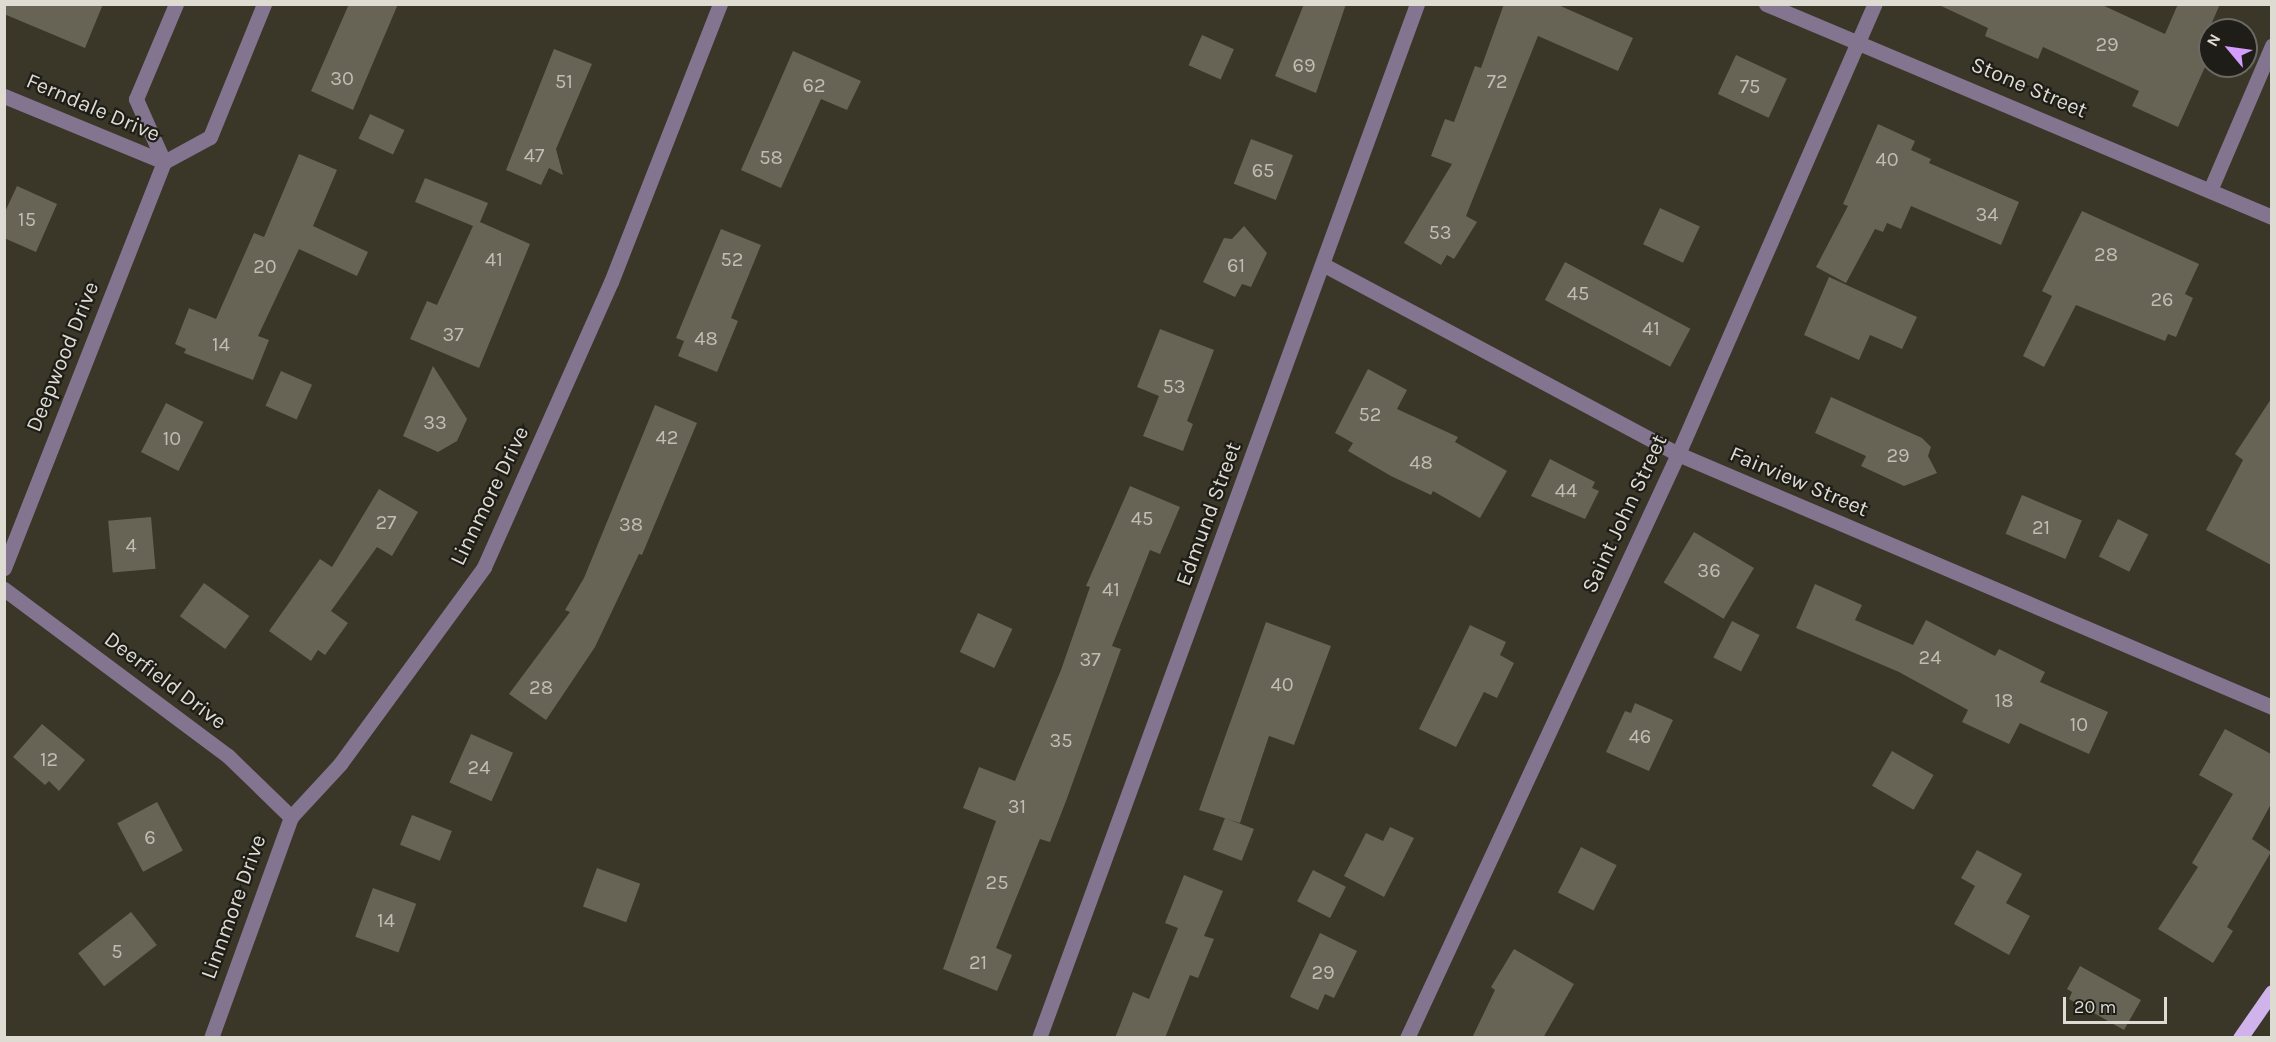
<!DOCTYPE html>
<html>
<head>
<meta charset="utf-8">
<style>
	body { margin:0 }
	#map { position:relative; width:2276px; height:1042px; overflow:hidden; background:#3a3628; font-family:Karla,sans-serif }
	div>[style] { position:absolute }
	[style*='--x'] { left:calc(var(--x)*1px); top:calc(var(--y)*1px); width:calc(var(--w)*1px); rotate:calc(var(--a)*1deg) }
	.building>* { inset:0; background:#686455; transform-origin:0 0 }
	.minor>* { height:15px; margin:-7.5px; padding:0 7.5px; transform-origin:7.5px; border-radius:7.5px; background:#837590 }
	.major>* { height:15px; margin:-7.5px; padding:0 7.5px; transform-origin:7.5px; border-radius:7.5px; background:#d0b3ea }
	span { translate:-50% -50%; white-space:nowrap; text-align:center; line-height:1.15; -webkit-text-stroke:4.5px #1f1d17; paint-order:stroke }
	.number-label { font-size:20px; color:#c0bdb3 }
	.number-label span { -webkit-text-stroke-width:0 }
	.street-label { font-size:22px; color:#dddbd2 }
	.frame { position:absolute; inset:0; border:6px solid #dddbd2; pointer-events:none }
	.north { position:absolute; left:2198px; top:18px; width:60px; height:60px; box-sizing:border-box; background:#1f1d17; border:2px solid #6b6962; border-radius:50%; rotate:299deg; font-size:16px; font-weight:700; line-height:24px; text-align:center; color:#dddbd2 }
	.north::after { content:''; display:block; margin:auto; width:21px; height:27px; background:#d29dfd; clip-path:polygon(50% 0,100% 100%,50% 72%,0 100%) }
	.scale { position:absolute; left:2063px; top:997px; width:104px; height:27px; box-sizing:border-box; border:3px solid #dddbd2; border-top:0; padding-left:8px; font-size:18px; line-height:21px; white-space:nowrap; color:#dddbd2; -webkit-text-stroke:4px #1f1d17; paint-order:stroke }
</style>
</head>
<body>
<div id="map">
	<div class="building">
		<i style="clip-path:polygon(4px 4px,103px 4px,85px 48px,4px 14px)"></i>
		<i style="clip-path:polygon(349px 4px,398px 4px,353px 110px,311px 91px)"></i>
		<i style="clip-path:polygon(1304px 4px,1346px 4px,1316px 93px,1275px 76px)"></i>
		<i style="clip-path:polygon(1504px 4px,1556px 4px,1633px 38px,1618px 71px,1538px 36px,1466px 216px,1477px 222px,1454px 259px,1447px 255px,1441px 265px,1404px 243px,1452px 164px,1431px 156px,1445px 119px,1454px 122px,1475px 66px,1481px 68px)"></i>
		<i style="clip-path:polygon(1937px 4px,2100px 4px,2165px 34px,2178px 4px,2220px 4px,2201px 48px,2209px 52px,2205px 67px,2178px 127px,2132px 106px,2139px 91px,2043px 47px,2038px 59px,1985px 36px,1988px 28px)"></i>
		<i style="left:1202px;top:35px;width:35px;height:33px;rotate:24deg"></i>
		<i style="clip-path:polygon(554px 49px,592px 64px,556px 149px,563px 175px,549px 168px,541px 185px,506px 170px)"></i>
		<i style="clip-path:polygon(793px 51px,861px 81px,847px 110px,821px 99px,781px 188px,741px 170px)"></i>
		<i style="left:1736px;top:55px;width:56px;height:43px;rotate:25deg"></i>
		<i style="left:370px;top:114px;width:38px;height:27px;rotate:25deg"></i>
		<i style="clip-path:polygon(1878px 124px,1915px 141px,1911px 150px,1931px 159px,1929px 163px,2019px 202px,2001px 245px,1911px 206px,1901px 229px,1887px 223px,1883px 232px,1875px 229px,1846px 283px,1816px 267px,1848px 206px,1843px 204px)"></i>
		<i style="left:1251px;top:139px;width:45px;height:48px;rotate:21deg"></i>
		<i style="clip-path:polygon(299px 154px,337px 170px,313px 226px,368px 252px,357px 276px,299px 249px,258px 336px,269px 340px,253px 380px,184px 353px,186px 349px,175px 344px,189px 308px,216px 319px,254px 233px,264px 237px)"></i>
		<i style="clip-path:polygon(425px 178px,488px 203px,480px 222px,530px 244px,479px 368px,410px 339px,427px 301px,437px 305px,473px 226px,415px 202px)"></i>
		<i style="clip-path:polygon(17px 186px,57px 204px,36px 252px,4px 238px,4px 214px)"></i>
		<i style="left:1660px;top:208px;width:44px;height:40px;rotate:25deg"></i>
		<i style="clip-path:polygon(2082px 211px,2199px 264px,2185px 294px,2193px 298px,2176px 337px,2168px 334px,2165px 341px,2076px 305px,2044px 367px,2023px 356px,2052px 296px,2042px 291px)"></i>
		<i style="clip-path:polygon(1244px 226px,1267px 253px,1251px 287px,1242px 284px,1235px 297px,1203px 282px,1224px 238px,1232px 239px)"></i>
		<i style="clip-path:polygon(721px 229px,761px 245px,731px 318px,738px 321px,717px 372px,678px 356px,684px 341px,676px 338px)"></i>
		<i style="left:1565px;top:262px;width:142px;height:43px;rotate:28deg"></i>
		<i style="clip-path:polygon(1829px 277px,1917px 317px,1902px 349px,1870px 335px,1859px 360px,1804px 335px)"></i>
		<i style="clip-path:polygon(1160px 329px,1214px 350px,1187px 421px,1193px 424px,1183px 451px,1143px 436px,1159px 396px,1137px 387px)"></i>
		<i style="clip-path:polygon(433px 366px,467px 419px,457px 441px,438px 452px,403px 436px)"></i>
		<i style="clip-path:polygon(1368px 369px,1407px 390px,1397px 409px,1458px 437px,1455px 442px,1507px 471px,1480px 518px,1433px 491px,1431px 495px,1391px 476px,1348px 451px,1353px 443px,1335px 433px)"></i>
		<i style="left:281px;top:371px;width:34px;height:38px;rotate:24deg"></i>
		<i style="clip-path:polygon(1831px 397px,1922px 438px,1931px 447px,1928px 456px,1937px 473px,1904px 486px,1861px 466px,1866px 456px,1815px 433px)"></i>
		<i style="clip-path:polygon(2271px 399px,2271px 565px,2206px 530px,2243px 460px,2235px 454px)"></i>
		<i style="left:166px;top:403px;width:42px;height:55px;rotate:27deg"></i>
		<i style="clip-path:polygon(655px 405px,697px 423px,642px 555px,639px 554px,595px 647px,546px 720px,509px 694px,570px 612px,565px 610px,584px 578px)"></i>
		<i style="clip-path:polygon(1550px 459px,1595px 482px,1592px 488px,1599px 491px,1585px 519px,1531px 496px)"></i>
		<i style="clip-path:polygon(1130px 486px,1180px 507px,1160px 554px,1150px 550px,1112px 646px,1121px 649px,1066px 801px,1050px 842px,1040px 839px,996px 948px,1012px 955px,997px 991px,943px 969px,996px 821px,963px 808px,979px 767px,1015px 781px,1061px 670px,1090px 587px,1086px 586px)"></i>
		<i style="clip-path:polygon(379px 489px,418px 512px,392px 556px,377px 547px,331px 611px,348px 623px,325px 655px,318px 650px,311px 661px,269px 631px,320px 559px,332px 567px)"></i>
		<i style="left:2022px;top:495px;width:65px;height:42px;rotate:23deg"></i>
		<i style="left:151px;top:517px;width:52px;height:43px;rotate:85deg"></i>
		<i style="left:2118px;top:519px;width:34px;height:42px;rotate:27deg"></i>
		<i style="left:1694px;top:532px;width:70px;height:59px;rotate:31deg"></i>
		<i style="left:204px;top:583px;width:56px;height:41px;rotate:36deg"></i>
		<i style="clip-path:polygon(1815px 584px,1862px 605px,1855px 620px,1913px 645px,1926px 620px,1995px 656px,1999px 649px,2045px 672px,2040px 682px,2108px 712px,2089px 754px,2020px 723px,2009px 744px,1962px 722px,1968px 710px,1899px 672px,1796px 628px)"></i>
		<i style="left:978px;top:613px;width:38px;height:43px;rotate:25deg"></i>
		<i style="left:1732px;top:621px;width:31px;height:41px;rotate:27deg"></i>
		<i style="clip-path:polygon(1266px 622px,1331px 646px,1294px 745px,1269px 736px,1240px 823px,1199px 810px)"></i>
		<i style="clip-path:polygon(1470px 625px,1506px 642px,1500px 655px,1514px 663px,1497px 698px,1484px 692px,1456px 747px,1419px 729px)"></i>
		<i style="clip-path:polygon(1635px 703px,1673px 720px,1649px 771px,1606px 752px,1625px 711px,1631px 713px)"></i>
		<i style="clip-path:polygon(42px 724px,85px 760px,59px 791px,49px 781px,45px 785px,13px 757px)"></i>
		<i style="clip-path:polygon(2225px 729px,2271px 754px,2271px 804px,2252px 839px,2271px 852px,2227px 927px,2233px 931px,2213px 963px,2158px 929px,2198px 867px,2192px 863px,2233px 794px,2199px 775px)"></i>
		<i style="left:471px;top:734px;width:46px;height:53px;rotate:24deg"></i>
		<i style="left:1892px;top:751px;width:48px;height:40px;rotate:30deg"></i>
		<i style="left:157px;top:802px;width:55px;height:45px;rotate:62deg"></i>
		<i style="left:412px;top:815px;width:43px;height:32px;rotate:22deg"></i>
		<i style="left:1225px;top:818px;width:31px;height:34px;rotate:21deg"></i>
		<i style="clip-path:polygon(1390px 827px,1414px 838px,1384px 897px,1344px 876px,1366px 833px,1383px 841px)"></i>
		<i style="left:1581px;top:847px;width:40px;height:51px;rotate:27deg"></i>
		<i style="clip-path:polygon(1977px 850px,2022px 874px,2006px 903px,2030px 916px,2009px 955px,1954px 924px,1975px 886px,1961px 878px)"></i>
		<i style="left:597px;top:868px;width:46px;height:41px;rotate:20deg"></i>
		<i style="left:1313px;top:870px;width:37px;height:35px;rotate:27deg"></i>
		<i style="clip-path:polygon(1184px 875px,1223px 891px,1204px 936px,1214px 939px,1198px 978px,1190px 975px,1165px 1038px,1115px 1038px,1133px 992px,1149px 999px,1178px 928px,1165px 923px)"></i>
		<i style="left:373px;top:888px;width:46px;height:52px;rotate:20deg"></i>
		<i style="left:131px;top:912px;width:42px;height:67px;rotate:52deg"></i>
		<i style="clip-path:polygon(1320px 933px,1357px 951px,1334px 998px,1325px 994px,1318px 1010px,1290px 997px)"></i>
		<i style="clip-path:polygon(1514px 949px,1574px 984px,1543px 1038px,1472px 1038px,1495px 990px,1491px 987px)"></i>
		<i style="clip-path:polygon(2080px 966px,2141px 1000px,2124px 1030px,2069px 999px,2072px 992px,2067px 989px)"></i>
	</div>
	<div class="minor">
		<i style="--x:1766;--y:4;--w:549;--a:22.83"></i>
		<i style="--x:4;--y:96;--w:173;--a:22.4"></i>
		<i style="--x:164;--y:162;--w:69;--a:-114"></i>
		<i style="--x:136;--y:99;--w:103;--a:-67.2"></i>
		<i style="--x:2211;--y:188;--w:155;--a:-66.8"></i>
		<i style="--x:1324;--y:265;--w:401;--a:28.1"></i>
		<i style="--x:1678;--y:454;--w:646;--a:23.07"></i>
		<i style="--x:4;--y:568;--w:436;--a:-68.5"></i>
		<i style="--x:164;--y:162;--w:52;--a:-28.5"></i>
		<i style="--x:210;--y:137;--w:144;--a:-67.9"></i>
		<i style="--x:4;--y:589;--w:279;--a:36.7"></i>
		<i style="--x:228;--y:756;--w:88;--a:44.1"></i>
		<i style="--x:211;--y:1038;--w:235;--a:-70.1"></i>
		<i style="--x:291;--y:817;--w:72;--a:-47.2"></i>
		<i style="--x:340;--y:764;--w:244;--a:-53.8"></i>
		<i style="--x:484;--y:567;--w:312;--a:-66"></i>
		<i style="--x:611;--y:282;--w:299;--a:-68.6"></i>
		<i style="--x:1039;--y:1038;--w:1101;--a:-69.92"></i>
		<i style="--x:1407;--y:1038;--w:644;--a:-65.11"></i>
		<i style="--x:1678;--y:454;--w:491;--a:-66.4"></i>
	</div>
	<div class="major">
		<i style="--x:2240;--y:1038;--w:56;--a:-55.2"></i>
	</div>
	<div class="number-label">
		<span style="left:2107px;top:44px">29</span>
		<span style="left:1304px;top:65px">69</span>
		<span style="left:342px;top:78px">30</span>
		<span style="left:564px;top:81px">51</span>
		<span style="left:1497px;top:81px">72</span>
		<span style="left:814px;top:85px">62</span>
		<span style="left:1750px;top:86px">75</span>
		<span style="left:534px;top:155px">47</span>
		<span style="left:771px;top:157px">58</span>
		<span style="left:1887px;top:159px">40</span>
		<span style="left:1263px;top:170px">65</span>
		<span style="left:1987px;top:214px">34</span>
		<span style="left:27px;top:219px">15</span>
		<span style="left:1440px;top:232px">53</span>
		<span style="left:2106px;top:254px">28</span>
		<span style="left:494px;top:259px">41</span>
		<span style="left:732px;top:259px">52</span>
		<span style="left:1236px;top:265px">61</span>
		<span style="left:265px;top:266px">20</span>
		<span style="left:1578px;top:293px">45</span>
		<span style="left:2162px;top:299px">26</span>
		<span style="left:1651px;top:328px">41</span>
		<span style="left:453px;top:334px">37</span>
		<span style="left:706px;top:338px">48</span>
		<span style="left:221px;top:344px">14</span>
		<span style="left:1174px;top:386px">53</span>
		<span style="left:1370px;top:414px">52</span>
		<span style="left:435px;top:422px">33</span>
		<span style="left:667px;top:437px">42</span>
		<span style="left:172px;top:438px">10</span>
		<span style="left:1898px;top:455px">29</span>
		<span style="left:1421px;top:462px">48</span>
		<span style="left:1566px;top:490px">44</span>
		<span style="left:1142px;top:518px">45</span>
		<span style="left:386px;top:522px">27</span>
		<span style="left:631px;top:524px">38</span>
		<span style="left:2041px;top:527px">21</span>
		<span style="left:131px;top:545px">4</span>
		<span style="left:1709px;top:570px">36</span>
		<span style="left:1111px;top:589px">41</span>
		<span style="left:1930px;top:657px">24</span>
		<span style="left:1090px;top:659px">37</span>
		<span style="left:1282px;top:684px">40</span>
		<span style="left:541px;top:687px">28</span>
		<span style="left:2004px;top:700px">18</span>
		<span style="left:2079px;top:724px">10</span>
		<span style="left:1640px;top:736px">46</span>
		<span style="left:1061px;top:740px">35</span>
		<span style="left:49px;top:759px">12</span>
		<span style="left:479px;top:767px">24</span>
		<span style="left:1017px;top:806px">31</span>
		<span style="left:150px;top:837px">6</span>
		<span style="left:997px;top:882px">25</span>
		<span style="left:386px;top:920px">14</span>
		<span style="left:117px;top:951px">5</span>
		<span style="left:978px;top:962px">21</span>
		<span style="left:1323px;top:972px">29</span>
	</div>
	<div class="street-label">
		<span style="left:2029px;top:88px;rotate:23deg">Stone Street</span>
		<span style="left:93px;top:108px;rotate:23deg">Ferndale Drive</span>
		<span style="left:63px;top:357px;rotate:-68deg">Deepwood Drive</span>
		<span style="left:1799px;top:482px;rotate:23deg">Fairview Street</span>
		<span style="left:490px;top:496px;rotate:-64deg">Linnmore Drive</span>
		<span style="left:1209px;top:514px;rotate:-70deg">Edmund Street</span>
		<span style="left:1625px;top:514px;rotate:-65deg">Saint John Street</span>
		<span style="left:165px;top:681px;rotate:37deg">Deerfield Drive</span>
		<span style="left:234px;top:907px;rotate:-70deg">Linnmore Drive</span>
	</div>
	<div class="frame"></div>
	<div class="north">N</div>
	<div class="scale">20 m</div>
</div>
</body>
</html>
